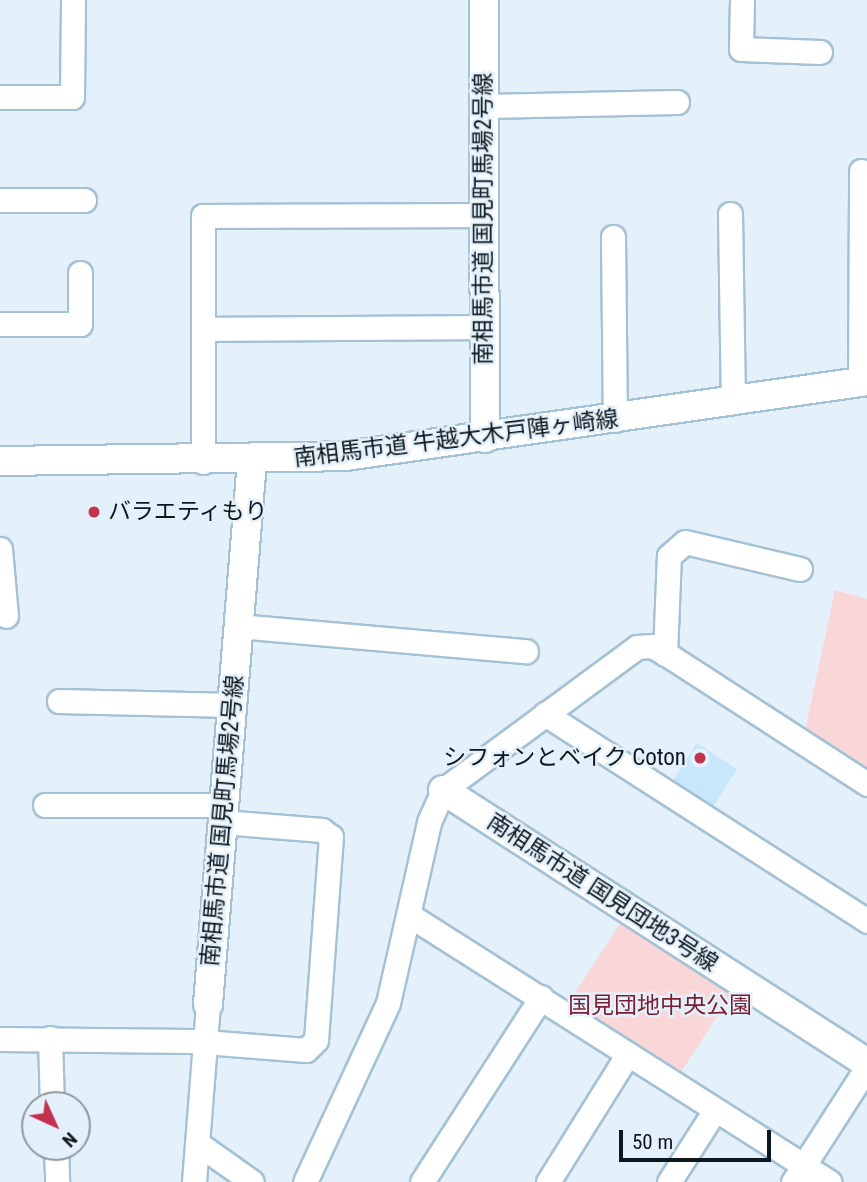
<!DOCTYPE html>
<html>
<head>
<meta charset="utf-8">
<style>
	body { margin:0 }
	#map { position:relative; width:867px; height:1182px; overflow:hidden; background:#e5f1fa; font-family:"Roboto Condensed","Noto Sans JP",sans-serif }
	div>[style] { position:absolute }
	[style*='--x'] { left:calc(var(--x)*1px); top:calc(var(--y)*1px); width:calc(var(--w)*1px); rotate:calc(var(--a)*1deg) }
	.built>* { inset:0; background:#c9e7fc; transform-origin:0 0 }
	.green>* { inset:0; background:#f9d6d8; transform-origin:0 0 }
	.roads { filter:drop-shadow(2px 0 #a4c2d6) drop-shadow(-2px 0 #a4c2d6) drop-shadow(0 2px #a4c2d6) drop-shadow(0 -2px #a4c2d6) }
	.minor>* { height:23px; margin:-11.5px; padding:0 11.5px; transform-origin:11.5px; border-radius:11.5px; background:#fff }
	.tertiary>* { height:28px; margin:-14px; padding:0 14px; transform-origin:14px; border-radius:14px; background:#fff }
	.dots>* { width:19px; height:19px; translate:-50% -50%; box-sizing:border-box; border:4px solid #e5f1fa; border-radius:50% }
	span { translate:-50% -50%; white-space:nowrap; text-align:center; line-height:1.15; -webkit-text-stroke:5px #e5f1fa; paint-order:stroke }
	.street-label { font-size:23px; color:#0c171e }
	.poi-label { font-size:23px; color:#0c171e }
	.left { translate:0 -50%; text-align:left }
	.right { translate:-100% -50%; text-align:right }
	.park-label { font-size:23px; color:#7c1c2f }
	.north { position:absolute; left:21px; top:1091px; width:70px; height:70px; box-sizing:border-box; background:#e5f1fa; border:2px solid #8e9aa2; border-radius:50%; rotate:135deg; font-size:19px; font-weight:700; line-height:28px; text-align:center; color:#0c171e }
	.north::after { content:''; display:block; margin:auto; width:24px; height:32px; background:#c2324f; clip-path:polygon(50% 0,100% 100%,50% 72%,0 100%) }
	.scale { position:absolute; left:619px; top:1130px; width:152px; height:32px; box-sizing:border-box; border:4px solid #0c171e; border-top:0; padding-left:9px; font-size:21px; line-height:24px; white-space:nowrap; color:#0c171e; -webkit-text-stroke:5px #e5f1fa; paint-order:stroke }
</style>
</head>
<body>
<div id="map">
	<div class="built">
		<i style="left:697px;top:743px;width:48px;height:48px;rotate:33deg"></i>
	</div>
	<div class="green">
		<i style="clip-path:polygon(835px 590px,867px 599px,867px 773px,805px 731px)"></i>
		<i style="left:621px;top:922px;width:132px;height:96px;rotate:33deg"></i>
	</div>
	<div class="roads">
		<div class="minor">
			<i style="--x:742;--y:0;--w:49;--a:91.2"></i>
			<i style="--x:741;--y:49;--w:79;--a:2.2"></i>
			<i style="--x:0;--y:97;--w:72;--a:0"></i>
			<i style="--x:72;--y:97;--w:97;--a:-89.4"></i>
			<i style="--x:484;--y:106;--w:193;--a:-1.2"></i>
			<i style="--x:0;--y:200;--w:84;--a:0"></i>
			<i style="--x:730;--y:214;--w:188;--a:89.1"></i>
			<i style="--x:613;--y:237;--w:183;--a:89.4"></i>
			<i style="--x:0;--y:324;--w:80;--a:0"></i>
			<i style="--x:80;--y:324;--w:51;--a:-90"></i>
			<i style="--x:203;--y:329;--w:279;--a:-0.4"></i>
			<i style="--x:860;--y:382;--w:211;--a:-89.7"></i>
			<i style="--x:203;--y:462;--w:246;--a:-90"></i>
			<i style="--x:203;--y:216;--w:280;--a:-0.2"></i>
			<i style="--x:0;--y:549;--w:67;--a:84.9"></i>
			<i style="--x:238;--y:626;--w:289;--a:5"></i>
			<i style="--x:665;--y:654;--w:98;--a:-87.7"></i>
			<i style="--x:669;--y:556;--w:21;--a:-41"></i>
			<i style="--x:685;--y:542;--w:118;--a:13.2"></i>
			<i style="--x:59;--y:701;--w:174;--a:1.3"></i>
			<i style="--x:545;--y:714;--w:383;--a:32.7"></i>
			<i style="--x:45;--y:805;--w:179;--a:0"></i>
			<i style="--x:409;--y:915;--w:498;--a:32.4"></i>
			<i style="--x:50;--y:1038;--w:67;--a:88.3"></i>
			<i style="--x:0;--y:1039;--w:192;--a:0.6"></i>
			<i style="--x:192;--y:1041;--w:114;--a:4.5"></i>
			<i style="--x:306;--y:1050;--w:14;--a:-45"></i>
			<i style="--x:316;--y:1040;--w:204;--a:-85.8"></i>
			<i style="--x:331;--y:837;--w:11;--a:-142"></i>
			<i style="--x:322;--y:830;--w:100;--a:-175.4"></i>
			<i style="--x:197;--y:1143;--w:67;--a:35.3"></i>
			<i style="--x:56;--y:1147;--w:35;--a:88"></i>
			<i style="--x:194;--y:1182;--w:179;--a:-85.5"></i>
			<i style="--x:305;--y:1182;--w:197;--a:-65.1"></i>
			<i style="--x:388;--y:1003;--w:186;--a:-77.2"></i>
			<i style="--x:429;--y:822;--w:35;--a:-66"></i>
			<i style="--x:443;--y:790;--w:241;--a:-36.4"></i>
			<i style="--x:637;--y:647;--w:15;--a:-4"></i>
			<i style="--x:652;--y:646;--w:22;--a:30"></i>
			<i style="--x:671;--y:657;--w:234;--a:32.9"></i>
			<i style="--x:422;--y:1182;--w:220;--a:-57.2"></i>
			<i style="--x:548;--y:1182;--w:151;--a:-58"></i>
			<i style="--x:669;--y:1182;--w:85;--a:-57.4"></i>
			<i style="--x:793;--y:1182;--w:137;--a:-57.2"></i>
		</div>
		<div class="tertiary">
			<i style="--x:484;--y:0;--w:438;--a:89.9"></i>
			<i style="--x:0;--y:461;--w:346;--a:-0.8"></i>
			<i style="--x:346;--y:456;--w:526;--a:-8.19"></i>
			<i style="--x:443;--y:790;--w:504;--a:32.78"></i>
			<i style="--x:208;--y:1004;--w:545;--a:-85.37"></i>
		</div>
	</div>
	<div class="dots">
		<i style="left:94px;top:512px;background:#c2324f"></i>
		<i style="left:700px;top:758px;background:#c2324f"></i>
	</div>
	<div class="street-label">
		<span style="left:484px;top:219px;rotate:-90deg">南相馬市道 国見町馬場2号線</span>
		<span style="left:456px;top:439px;rotate:-7deg">南相馬市道 牛越大木戸陣ヶ崎線</span>
		<span style="left:223px;top:821px;rotate:-85deg">南相馬市道 国見町馬場2号線</span>
		<span style="left:602px;top:893px;rotate:33deg">南相馬市道 国見団地3号線</span>
	</div>
	<div class="poi-label">
		<span class="left" style="left:108px;top:512px">バラエティもり</span>
		<span class="right" style="left:686px;top:758px">シフォンとベイク Coton</span>
	</div>
	<div class="park-label">
		<span style="left:660px;top:1006px">国見団地中央公園</span>
	</div>
	<div class="north">N</div>
	<div class="scale">50 m</div>
</div>
</body>
</html>
